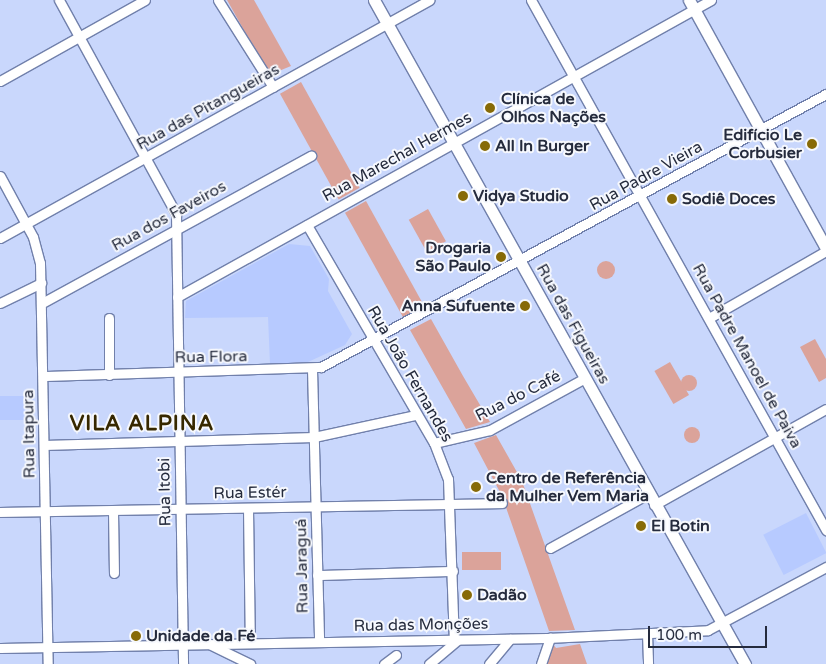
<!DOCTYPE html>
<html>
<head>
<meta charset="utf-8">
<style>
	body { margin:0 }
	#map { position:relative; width:826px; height:664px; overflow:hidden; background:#c9d7fc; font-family:"Varela Round",sans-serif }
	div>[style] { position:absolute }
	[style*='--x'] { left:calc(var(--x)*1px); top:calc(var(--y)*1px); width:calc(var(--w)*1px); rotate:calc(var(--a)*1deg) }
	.built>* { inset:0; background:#b7caff; transform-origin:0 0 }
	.green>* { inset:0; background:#dba39a; transform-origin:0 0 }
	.round { border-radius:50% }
	.roads { filter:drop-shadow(1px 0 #7180ab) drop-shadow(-1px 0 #7180ab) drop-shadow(0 1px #7180ab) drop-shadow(0 -1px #7180ab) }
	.minor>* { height:9px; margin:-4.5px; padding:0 4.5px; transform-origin:4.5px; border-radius:4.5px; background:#fff }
	.major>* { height:11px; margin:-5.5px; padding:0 5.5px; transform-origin:5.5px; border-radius:5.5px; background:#fff }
	.dots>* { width:14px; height:14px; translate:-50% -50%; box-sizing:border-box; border:2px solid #f6f8fd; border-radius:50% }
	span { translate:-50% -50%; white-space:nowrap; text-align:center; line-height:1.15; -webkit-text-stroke:4px #f6f8fd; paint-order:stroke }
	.poi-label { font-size:16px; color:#252b3d; font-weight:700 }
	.left { translate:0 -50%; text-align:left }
	.right { translate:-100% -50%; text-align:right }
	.street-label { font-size:16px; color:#252b3d }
	.district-label { font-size:21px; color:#362800; font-weight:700; letter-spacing:1px }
	.scale { position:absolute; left:648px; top:626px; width:119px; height:22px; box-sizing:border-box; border:2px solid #252b3d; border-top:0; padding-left:6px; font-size:15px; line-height:18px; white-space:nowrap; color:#252b3d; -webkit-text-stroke:4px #f6f8fd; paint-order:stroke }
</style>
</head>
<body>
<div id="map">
	<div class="built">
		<i style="clip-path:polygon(289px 244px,310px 246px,329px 279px,328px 291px,352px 334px,345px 345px,308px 362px,270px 364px,268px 317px,185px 318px,186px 301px)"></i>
		<i style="left:0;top:396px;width:34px;height:24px"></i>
		<i style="left:806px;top:513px;width:45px;height:48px;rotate:63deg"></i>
	</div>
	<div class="green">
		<i style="clip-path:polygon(227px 0,254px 0,291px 66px,269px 75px)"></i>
		<i style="left:301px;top:82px;width:121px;height:24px;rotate:61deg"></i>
		<i style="left:366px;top:201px;width:120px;height:24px;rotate:61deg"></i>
		<i style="left:428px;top:209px;width:37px;height:22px;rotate:61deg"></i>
		<i class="round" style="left:597px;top:261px;width:18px;height:18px"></i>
		<i style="clip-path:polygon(431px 319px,463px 376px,490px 422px,466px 429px,410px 330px)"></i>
		<i style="clip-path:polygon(815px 339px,826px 359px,826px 378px,819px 382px,800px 347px)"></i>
		<i style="left:670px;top:362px;width:38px;height:18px;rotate:60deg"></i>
		<i class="round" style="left:681px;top:375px;width:16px;height:16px"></i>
		<i class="round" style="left:684px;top:427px;width:16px;height:16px"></i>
		<i style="clip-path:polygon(496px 435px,522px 481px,575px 630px,549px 631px,502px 496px,474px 443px)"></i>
		<i style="left:501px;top:552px;width:18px;height:39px;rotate:90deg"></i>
		<i style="clip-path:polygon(553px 644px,556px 648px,580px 644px,587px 664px,547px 664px)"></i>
	</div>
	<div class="roads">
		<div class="minor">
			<i style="--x:59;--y:0;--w:244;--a:61.3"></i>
			<i style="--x:176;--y:214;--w:450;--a:89.1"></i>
			<i style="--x:218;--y:0;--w:103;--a:57.7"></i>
			<i style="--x:531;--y:0;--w:607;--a:60.9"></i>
			<i style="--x:0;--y:81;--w:166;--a:-29.2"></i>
			<i style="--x:0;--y:176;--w:69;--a:61.6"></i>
			<i style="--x:33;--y:237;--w:27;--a:75"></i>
			<i style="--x:40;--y:263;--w:401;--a:88.9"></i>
			<i style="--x:307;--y:225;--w:252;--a:59.8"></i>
			<i style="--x:434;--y:443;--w:39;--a:69"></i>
			<i style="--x:448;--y:479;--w:161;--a:87.9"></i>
			<i style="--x:0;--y:238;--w:491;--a:-29"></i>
			<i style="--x:177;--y:297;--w:611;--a:-29.08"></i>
			<i style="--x:0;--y:303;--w:46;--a:-26"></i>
			<i style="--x:42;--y:303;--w:307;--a:-28.7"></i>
			<i style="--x:109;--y:318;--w:57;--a:90"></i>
			<i style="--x:709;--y:318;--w:135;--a:-29.8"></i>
			<i style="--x:312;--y:369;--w:273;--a:88.5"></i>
			<i style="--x:43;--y:376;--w:278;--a:-1.9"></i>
			<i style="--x:321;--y:367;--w:574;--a:-28.4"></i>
			<i style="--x:434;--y:443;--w:57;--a:-13.1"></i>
			<i style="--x:490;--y:430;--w:108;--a:-28.7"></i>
			<i style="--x:44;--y:445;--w:270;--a:-1.7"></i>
			<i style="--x:314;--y:437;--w:103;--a:-12.3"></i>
			<i style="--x:654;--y:505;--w:197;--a:-29.2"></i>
			<i style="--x:248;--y:508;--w:135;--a:89.2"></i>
			<i style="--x:113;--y:511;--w:62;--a:89.1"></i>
			<i style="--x:0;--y:512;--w:502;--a:-1.03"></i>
			<i style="--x:550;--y:548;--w:112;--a:-28.9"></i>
			<i style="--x:317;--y:575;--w:136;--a:-1.7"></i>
			<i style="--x:647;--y:633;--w:31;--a:88"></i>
			<i style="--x:209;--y:644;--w:46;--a:26"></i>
			<i style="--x:0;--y:648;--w:547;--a:-1.05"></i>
			<i style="--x:547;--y:638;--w:161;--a:-2.8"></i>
			<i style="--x:708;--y:630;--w:134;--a:-28.1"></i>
			<i style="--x:384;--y:664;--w:15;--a:-37"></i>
			<i style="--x:429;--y:664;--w:38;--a:-40"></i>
			<i style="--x:489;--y:664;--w:33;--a:-50"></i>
			<i style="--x:541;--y:664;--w:28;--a:-71"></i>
		</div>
		<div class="major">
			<i style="--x:374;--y:0;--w:761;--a:60.81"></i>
			<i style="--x:689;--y:0;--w:283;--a:61.1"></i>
		</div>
	</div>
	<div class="dots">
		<i style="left:490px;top:108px;background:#876a07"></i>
		<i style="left:812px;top:144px;background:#876a07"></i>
		<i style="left:485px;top:146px;background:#876a07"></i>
		<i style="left:463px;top:196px;background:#876a07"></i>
		<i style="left:672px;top:199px;background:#876a07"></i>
		<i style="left:501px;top:257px;background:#876a07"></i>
		<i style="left:525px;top:306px;background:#876a07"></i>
		<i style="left:476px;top:487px;background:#876a07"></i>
		<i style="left:641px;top:526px;background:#876a07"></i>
		<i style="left:467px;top:595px;background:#876a07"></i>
		<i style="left:136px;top:636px;background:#876a07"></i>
	</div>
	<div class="poi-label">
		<span class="left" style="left:501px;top:108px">Clínica de<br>Olhos Nações</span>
		<span class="right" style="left:802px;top:144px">Edifício Le<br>Corbusier</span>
		<span class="left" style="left:495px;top:146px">All In Burger</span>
		<span class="left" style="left:473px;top:196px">Vidya Studio</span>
		<span class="left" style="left:682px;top:199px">Sodiê Doces</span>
		<span class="right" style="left:491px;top:257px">Drogaria<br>São Paulo</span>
		<span class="right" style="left:515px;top:306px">Anna Sufuente</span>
		<span class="left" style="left:486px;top:487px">Centro de Referência<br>da Mulher Vem Maria</span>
		<span class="left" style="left:651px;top:526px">El Botin</span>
		<span class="left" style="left:477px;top:595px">Dadão</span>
		<span class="left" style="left:146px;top:636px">Unidade da Fé</span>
	</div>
	<div class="street-label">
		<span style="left:208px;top:107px;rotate:-29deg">Rua das Pitangueiras</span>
		<span style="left:397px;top:157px;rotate:-29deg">Rua Marechal Hermes</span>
		<span style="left:646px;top:176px;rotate:-29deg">Rua Padre Vieira</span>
		<span style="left:169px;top:216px;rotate:-29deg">Rua dos Faveiros</span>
		<span style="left:573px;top:324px;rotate:61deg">Rua das Figueiras</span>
		<span style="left:747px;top:356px;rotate:61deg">Rua Padre Manoel de Paiva</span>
		<span style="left:211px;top:357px;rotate:-1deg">Rua Flora</span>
		<span style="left:410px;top:374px;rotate:60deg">Rua João Fernandes</span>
		<span style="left:518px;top:396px;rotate:-27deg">Rua do Café</span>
		<span style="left:29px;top:434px;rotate:-91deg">Rua Itapura</span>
		<span style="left:165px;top:492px;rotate:-91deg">Rua Itobi</span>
		<span style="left:250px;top:493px;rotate:-1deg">Rua Estér</span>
		<span style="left:302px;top:566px;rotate:-91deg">Rua Jaraguá</span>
		<span style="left:421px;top:625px;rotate:-1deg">Rua das Monções</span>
	</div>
	<div class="district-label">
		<span style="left:142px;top:424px">VILA ALPINA</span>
	</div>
	<div class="scale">100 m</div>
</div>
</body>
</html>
